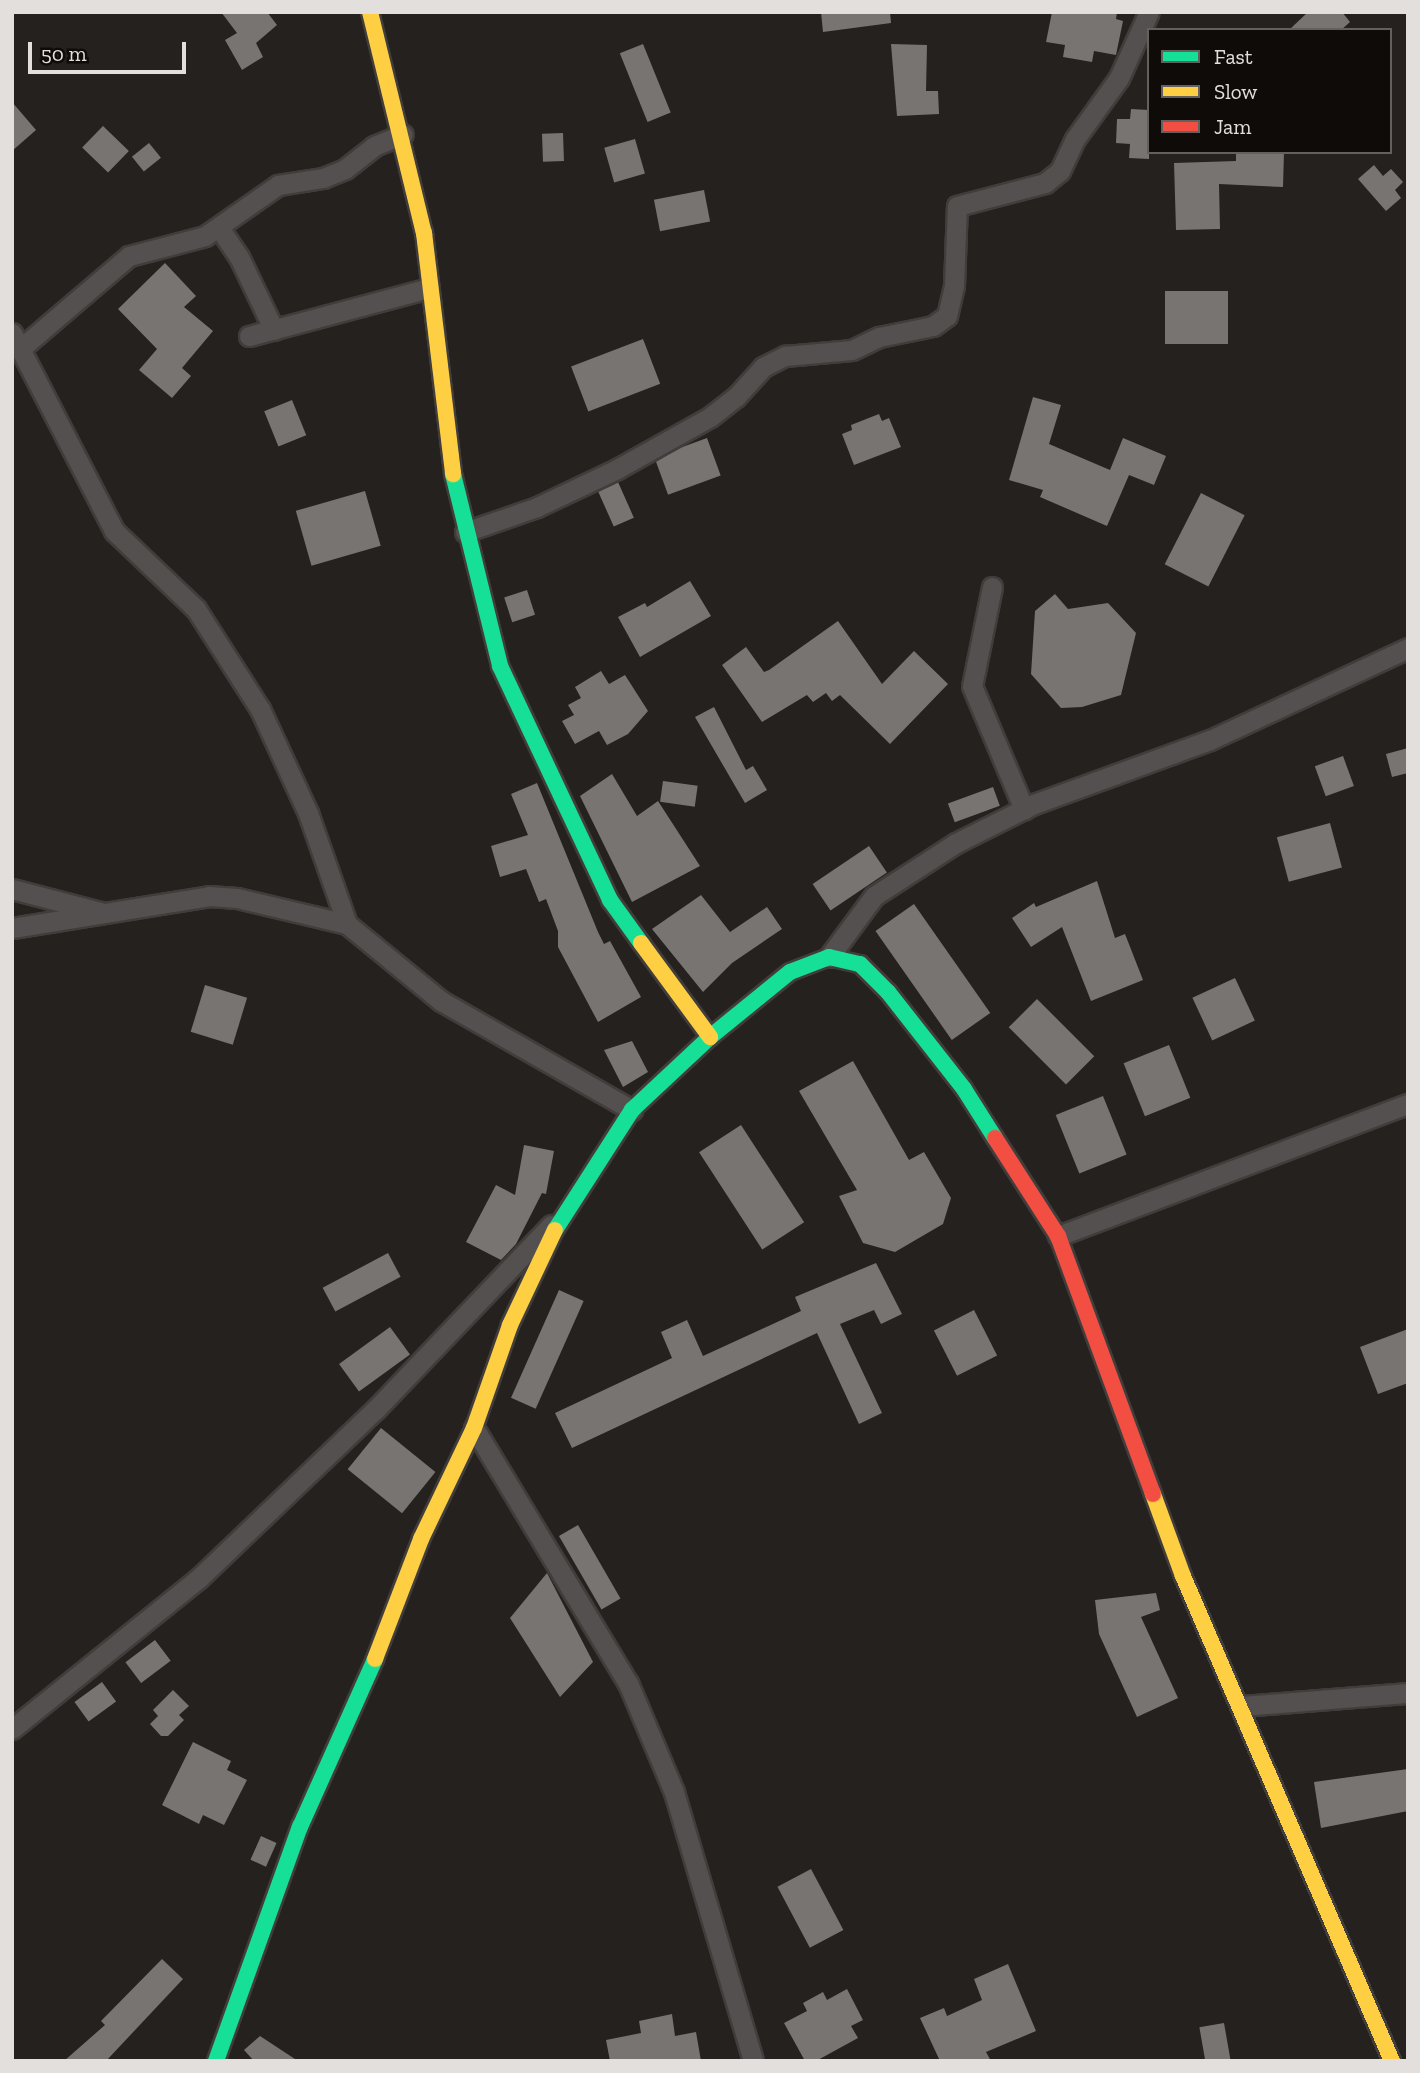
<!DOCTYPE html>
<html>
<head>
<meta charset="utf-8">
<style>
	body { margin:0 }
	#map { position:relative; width:1420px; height:2073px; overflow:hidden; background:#25211f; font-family:"Zilla Slab",serif }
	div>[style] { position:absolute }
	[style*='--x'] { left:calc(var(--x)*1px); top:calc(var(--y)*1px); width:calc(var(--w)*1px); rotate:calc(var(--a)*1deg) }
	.building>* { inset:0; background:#777472; transform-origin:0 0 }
	.roads { filter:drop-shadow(2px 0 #413d3b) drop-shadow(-2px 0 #413d3b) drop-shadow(0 2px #413d3b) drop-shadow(0 -2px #413d3b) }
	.street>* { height:19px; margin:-9.5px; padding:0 9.5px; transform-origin:9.5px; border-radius:9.5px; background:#54504f }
	.fast>* { height:16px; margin:-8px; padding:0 8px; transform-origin:8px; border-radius:8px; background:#16e098 }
	.slow>* { height:16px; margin:-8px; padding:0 8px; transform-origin:8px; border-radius:8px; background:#ffcf43 }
	.jam>* { height:16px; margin:-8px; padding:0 8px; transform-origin:8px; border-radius:8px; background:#f24e42 }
	span { translate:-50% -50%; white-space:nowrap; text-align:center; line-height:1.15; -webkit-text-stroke:7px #0e0b09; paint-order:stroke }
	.frame { position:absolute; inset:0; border:14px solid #e3dfdc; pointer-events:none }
	.legend { position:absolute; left:1147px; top:28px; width:245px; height:126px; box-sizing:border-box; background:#0e0b09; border:2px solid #63605d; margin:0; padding:9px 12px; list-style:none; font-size:21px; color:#e3dfdc }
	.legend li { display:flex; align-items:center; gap:14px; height:35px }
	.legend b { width:35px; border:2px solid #63605d }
	.scale { position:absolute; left:28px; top:42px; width:158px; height:32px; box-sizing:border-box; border:4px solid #e3dfdc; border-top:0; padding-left:9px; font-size:21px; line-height:24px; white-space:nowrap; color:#e3dfdc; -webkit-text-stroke:5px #0e0b09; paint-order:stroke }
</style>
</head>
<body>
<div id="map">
	<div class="building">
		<i style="clip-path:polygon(221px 12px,267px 12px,277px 25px,256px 43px,263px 57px,242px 70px,225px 40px,237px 33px)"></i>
		<i style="clip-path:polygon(821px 12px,890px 12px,891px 23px,823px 32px)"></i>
		<i style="clip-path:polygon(1052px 12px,1117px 12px,1116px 19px,1123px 21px,1116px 55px,1094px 51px,1092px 62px,1063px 57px,1065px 45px,1046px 42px)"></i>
		<i style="clip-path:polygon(1308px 12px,1342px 12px,1350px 22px,1341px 30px,1289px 30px)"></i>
		<i style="left:643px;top:44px;width:74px;height:25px;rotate:68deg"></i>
		<i style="clip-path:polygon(891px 44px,927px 45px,926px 91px,938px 91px,939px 114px,897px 116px)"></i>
		<i style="clip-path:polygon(12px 102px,36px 130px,12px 151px)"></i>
		<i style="clip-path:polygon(1131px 109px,1149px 110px,1149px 159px,1129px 158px,1130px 144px,1116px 143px,1117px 119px,1130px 119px)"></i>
		<i style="left:103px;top:126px;width:36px;height:30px;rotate:44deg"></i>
		<i style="left:563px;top:133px;width:28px;height:21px;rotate:88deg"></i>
		<i style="left:635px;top:139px;width:36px;height:32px;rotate:74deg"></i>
		<i style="left:149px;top:143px;width:19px;height:22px;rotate:51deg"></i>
		<i style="clip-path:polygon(1236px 152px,1284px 152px,1283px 187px,1219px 184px,1220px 229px,1176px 230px,1174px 163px,1236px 161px)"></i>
		<i style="clip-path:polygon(1374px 165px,1383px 176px,1391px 169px,1403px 182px,1395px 190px,1401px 198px,1386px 211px,1358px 179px)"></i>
		<i style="left:704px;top:190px;width:32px;height:51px;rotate:79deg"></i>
		<i style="clip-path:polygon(165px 263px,196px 296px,184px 307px,213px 331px,182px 368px,191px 376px,172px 398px,139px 370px,157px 349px,118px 309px)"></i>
		<i style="left:1165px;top:291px;width:63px;height:53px"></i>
		<i style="left:643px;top:339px;width:48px;height:77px;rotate:69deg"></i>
		<i style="clip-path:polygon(1033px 397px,1061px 405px,1049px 444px,1110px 470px,1123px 438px,1166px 456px,1154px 485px,1129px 475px,1107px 526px,1040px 497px,1043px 490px,1009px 480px)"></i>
		<i style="left:292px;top:400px;width:38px;height:30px;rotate:68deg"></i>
		<i style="clip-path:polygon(879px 414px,882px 421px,889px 418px,901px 447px,854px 465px,842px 434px,852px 430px,851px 425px)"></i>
		<i style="left:707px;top:438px;width:40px;height:56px;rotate:70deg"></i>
		<i style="left:618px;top:482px;width:39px;height:22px;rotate:66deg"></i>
		<i style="left:365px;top:491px;width:57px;height:72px;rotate:74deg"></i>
		<i style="left:1201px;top:493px;width:49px;height:80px;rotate:27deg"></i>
		<i style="clip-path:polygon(690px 581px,711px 616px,640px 657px,618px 617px,645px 603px,647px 607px)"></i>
		<i style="left:527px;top:590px;width:26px;height:24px;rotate:72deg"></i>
		<i style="clip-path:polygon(1055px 594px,1068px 609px,1108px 603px,1136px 633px,1121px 695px,1082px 707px,1061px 708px,1031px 674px,1035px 611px)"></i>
		<i style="clip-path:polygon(838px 621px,882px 684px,914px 651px,948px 684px,890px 744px,840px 695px,832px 701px,826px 693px,813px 702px,807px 695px,762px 722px,722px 665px,746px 647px,764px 672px,769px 670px)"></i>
		<i style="clip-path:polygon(601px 671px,609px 684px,625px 675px,648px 711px,628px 734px,607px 745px,599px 731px,575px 744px,562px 721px,574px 715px,568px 705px,581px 698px,575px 687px)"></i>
		<i style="clip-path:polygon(714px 707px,746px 770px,753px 766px,767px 790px,745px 803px,695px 717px)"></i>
		<i style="clip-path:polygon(1408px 748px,1408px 773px,1392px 777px,1386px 754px)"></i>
		<i style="left:1343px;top:756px;width:32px;height:30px;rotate:70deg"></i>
		<i style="clip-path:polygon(612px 774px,637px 816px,658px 801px,700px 866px,632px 902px,580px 796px)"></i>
		<i style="left:663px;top:781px;width:35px;height:21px;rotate:8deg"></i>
		<i style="clip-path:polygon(537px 783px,598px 932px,604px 944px,610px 941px,641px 997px,598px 1022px,558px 947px,558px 931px,546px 899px,539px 902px,526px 869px,500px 877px,491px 846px,528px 835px,511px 794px)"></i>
		<i style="left:993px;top:787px;width:20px;height:48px;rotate:70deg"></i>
		<i style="left:1330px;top:823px;width:46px;height:55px;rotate:75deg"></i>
		<i style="left:869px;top:846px;width:32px;height:68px;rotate:56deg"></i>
		<i style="clip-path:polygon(1097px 881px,1115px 938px,1125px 934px,1143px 980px,1091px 1001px,1062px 927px,1031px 947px,1012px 918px,1034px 903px,1036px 907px)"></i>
		<i style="clip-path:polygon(701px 895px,730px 932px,767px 907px,782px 929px,732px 963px,703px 992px,652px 929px)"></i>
		<i style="left:914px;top:904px;width:133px;height:47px;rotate:55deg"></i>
		<i style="left:1235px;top:978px;width:47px;height:47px;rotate:65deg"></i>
		<i style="left:205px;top:985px;width:44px;height:49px;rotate:17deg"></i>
		<i style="left:1037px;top:999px;width:81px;height:40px;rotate:45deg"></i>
		<i style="clip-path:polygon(632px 1041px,648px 1072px,623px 1087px,604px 1050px)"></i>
		<i style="left:1169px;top:1045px;width:57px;height:49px;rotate:68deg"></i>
		<i style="clip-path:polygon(853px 1061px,909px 1160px,924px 1152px,951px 1198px,943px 1224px,895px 1252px,863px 1243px,839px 1196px,857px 1190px,799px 1091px)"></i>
		<i style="left:1103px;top:1096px;width:63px;height:51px;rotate:68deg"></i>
		<i style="left:741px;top:1125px;width:116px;height:50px;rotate:57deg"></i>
		<i style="clip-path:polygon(524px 1145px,554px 1151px,546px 1194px,542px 1193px,516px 1244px,501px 1260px,466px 1242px,496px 1185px,515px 1195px)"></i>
		<i style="left:388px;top:1253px;width:27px;height:74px;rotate:62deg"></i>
		<i style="clip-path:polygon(876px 1263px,902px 1314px,881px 1324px,874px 1310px,840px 1324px,882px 1413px,859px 1424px,817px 1333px,572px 1448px,555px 1413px,672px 1358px,661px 1332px,687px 1320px,703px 1356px,801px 1311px,795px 1297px)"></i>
		<i style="left:559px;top:1290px;width:27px;height:118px;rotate:24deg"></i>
		<i style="left:974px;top:1310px;width:51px;height:45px;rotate:63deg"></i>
		<i style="left:390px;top:1327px;width:34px;height:63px;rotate:54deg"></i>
		<i style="clip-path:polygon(1408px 1329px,1408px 1383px,1378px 1394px,1360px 1347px)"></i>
		<i style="left:381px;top:1428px;width:70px;height:53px;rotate:39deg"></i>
		<i style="left:578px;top:1525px;width:85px;height:22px;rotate:60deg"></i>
		<i style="clip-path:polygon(547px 1573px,593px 1662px,560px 1697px,510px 1618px)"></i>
		<i style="clip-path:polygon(1156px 1593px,1160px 1610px,1141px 1617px,1178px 1698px,1137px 1717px,1099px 1634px,1095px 1600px)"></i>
		<i style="left:155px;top:1640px;width:26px;height:37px;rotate:53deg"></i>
		<i style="left:102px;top:1682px;width:24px;height:34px;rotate:54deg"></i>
		<i style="clip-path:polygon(173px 1690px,189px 1706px,179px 1715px,184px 1720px,168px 1736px,161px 1736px,150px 1724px,158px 1716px,153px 1710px)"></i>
		<i style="clip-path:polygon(193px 1742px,231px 1761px,227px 1770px,247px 1780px,224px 1825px,203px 1815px,199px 1824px,162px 1805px)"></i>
		<i style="clip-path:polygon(1408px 1769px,1408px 1811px,1321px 1828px,1314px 1782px)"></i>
		<i style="left:261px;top:1836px;width:17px;height:26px;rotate:24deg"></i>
		<i style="left:811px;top:1869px;width:69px;height:38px;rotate:62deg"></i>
		<i style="clip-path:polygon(162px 1959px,183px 1979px,106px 2061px,64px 2061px,105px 2025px,101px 2021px)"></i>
		<i style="clip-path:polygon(1008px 1964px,1036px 2031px,986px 2052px,991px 2061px,940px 2061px,920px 2018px,944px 2008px,947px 2016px,982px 2000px,974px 1979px)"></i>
		<i style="clip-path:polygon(847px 1989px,863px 2020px,851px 2026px,858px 2038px,816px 2061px,805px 2061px,784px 2023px,807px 2011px,803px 2003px,823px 1992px,827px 2000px)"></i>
		<i style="clip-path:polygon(672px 2014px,675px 2036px,696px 2032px,701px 2061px,610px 2061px,606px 2040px,641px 2033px,639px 2021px)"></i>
		<i style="left:1224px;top:2023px;width:39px;height:25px;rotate:80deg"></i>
		<i style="clip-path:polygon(260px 2036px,298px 2061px,254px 2061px,244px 2050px)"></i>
	</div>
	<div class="roads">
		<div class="street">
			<i style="--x:220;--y:229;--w:34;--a:56"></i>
			<i style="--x:239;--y:257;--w:81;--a:64.4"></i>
			<i style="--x:12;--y:333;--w:223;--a:62.7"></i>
			<i style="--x:114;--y:531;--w:113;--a:43.6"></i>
			<i style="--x:196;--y:609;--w:119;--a:57.4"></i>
			<i style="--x:260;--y:709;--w:115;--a:65.2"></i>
			<i style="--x:308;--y:813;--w:118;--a:70.6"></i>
			<i style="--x:249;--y:336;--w:186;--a:-14.9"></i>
			<i style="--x:20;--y:349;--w:143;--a:-40.5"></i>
			<i style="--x:129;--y:256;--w:79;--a:-14.7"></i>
			<i style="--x:205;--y:236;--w:89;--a:-34.9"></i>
			<i style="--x:278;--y:185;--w:46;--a:-8.8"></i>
			<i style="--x:323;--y:178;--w:24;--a:-22"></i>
			<i style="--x:345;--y:169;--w:37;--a:-38"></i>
			<i style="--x:374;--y:146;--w:31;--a:-22"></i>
			<i style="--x:465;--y:532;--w:76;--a:-19.1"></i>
			<i style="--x:537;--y:507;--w:89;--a:-25.4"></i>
			<i style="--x:617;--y:469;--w:107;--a:-29.2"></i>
			<i style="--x:710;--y:417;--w:33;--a:-38"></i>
			<i style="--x:736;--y:397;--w:40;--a:-48"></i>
			<i style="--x:763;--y:367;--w:25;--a:-27"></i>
			<i style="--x:785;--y:356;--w:67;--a:-5.1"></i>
			<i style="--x:852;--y:350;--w:30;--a:-26"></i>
			<i style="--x:879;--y:337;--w:55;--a:-11.5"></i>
			<i style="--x:933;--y:326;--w:17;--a:-36"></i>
			<i style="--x:947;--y:316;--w:31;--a:-77"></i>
			<i style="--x:954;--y:286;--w:80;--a:-87.9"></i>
			<i style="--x:957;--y:206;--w:91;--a:-14.6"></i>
			<i style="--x:1045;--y:183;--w:19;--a:-39"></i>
			<i style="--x:1060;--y:171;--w:35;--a:-65"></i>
			<i style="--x:1075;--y:139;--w:75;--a:-54.2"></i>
			<i style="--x:1119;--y:78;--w:72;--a:-65.6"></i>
			<i style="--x:992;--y:587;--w:101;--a:101.4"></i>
			<i style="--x:972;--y:686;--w:134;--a:67.1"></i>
			<i style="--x:12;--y:889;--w:91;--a:14.6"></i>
			<i style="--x:12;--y:928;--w:200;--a:-9.2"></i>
			<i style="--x:209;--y:896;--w:28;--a:4"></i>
			<i style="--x:237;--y:898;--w:113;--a:13.3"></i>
			<i style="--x:347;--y:924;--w:122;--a:39.3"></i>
			<i style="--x:441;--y:1001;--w:220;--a:29.7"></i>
			<i style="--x:829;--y:957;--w:76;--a:-53.6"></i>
			<i style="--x:874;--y:896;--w:98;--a:-32.9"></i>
			<i style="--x:956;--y:843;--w:87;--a:-26.6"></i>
			<i style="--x:1034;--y:804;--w:187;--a:-20"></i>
			<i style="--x:1210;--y:740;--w:218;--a:-24.9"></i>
			<i style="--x:1058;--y:1236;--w:374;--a:-20.7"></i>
			<i style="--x:474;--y:1428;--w:298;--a:58.9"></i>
			<i style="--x:628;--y:1683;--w:118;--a:67.1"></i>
			<i style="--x:674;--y:1792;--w:280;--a:73.6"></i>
			<i style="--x:1242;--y:1706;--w:167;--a:-4.5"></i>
			<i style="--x:12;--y:1729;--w:239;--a:-38.9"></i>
			<i style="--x:198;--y:1579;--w:246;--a:-43.7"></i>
			<i style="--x:376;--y:1409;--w:254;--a:-46.4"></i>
		</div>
		<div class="fast">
			<i style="--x:453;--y:474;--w:198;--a:76.2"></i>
			<i style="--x:500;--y:666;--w:259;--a:64.8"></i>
			<i style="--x:610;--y:900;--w:53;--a:54.2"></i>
			<i style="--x:555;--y:1230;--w:143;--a:-57.3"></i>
			<i style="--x:632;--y:1110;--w:107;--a:-43.1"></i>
			<i style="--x:710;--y:1037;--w:103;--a:-39.1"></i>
			<i style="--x:790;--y:972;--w:42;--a:-21"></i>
			<i style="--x:829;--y:957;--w:32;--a:13"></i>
			<i style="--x:860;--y:964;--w:40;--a:45"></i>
			<i style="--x:888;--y:992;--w:123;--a:51.9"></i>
			<i style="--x:964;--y:1089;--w:58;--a:57.7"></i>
			<i style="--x:216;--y:2061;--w:249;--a:-70.3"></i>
			<i style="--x:300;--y:1827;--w:184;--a:-65.9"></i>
		</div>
		<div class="slow">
			<i style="--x:370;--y:12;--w:228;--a:76.3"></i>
			<i style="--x:424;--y:233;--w:243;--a:83.1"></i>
			<i style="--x:641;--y:943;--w:117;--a:53.7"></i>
			<i style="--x:1153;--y:1494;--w:87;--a:69.9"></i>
			<i style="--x:1183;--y:1576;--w:528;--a:66.69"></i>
			<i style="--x:375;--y:1659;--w:129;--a:-69"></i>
			<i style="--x:421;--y:1539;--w:123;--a:-64.5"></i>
			<i style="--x:474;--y:1428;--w:109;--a:-70.7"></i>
			<i style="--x:510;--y:1325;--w:105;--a:-64.7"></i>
		</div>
		<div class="jam">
			<i style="--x:995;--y:1138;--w:117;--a:57.3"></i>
			<i style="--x:1058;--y:1236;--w:275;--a:69.8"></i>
		</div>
	</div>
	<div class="frame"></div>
	<ul class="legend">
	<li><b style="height:9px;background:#16e098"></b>Fast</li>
	<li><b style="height:9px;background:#ffcf43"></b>Slow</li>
	<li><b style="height:9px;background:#f24e42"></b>Jam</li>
	</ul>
	<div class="scale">50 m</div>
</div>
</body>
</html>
